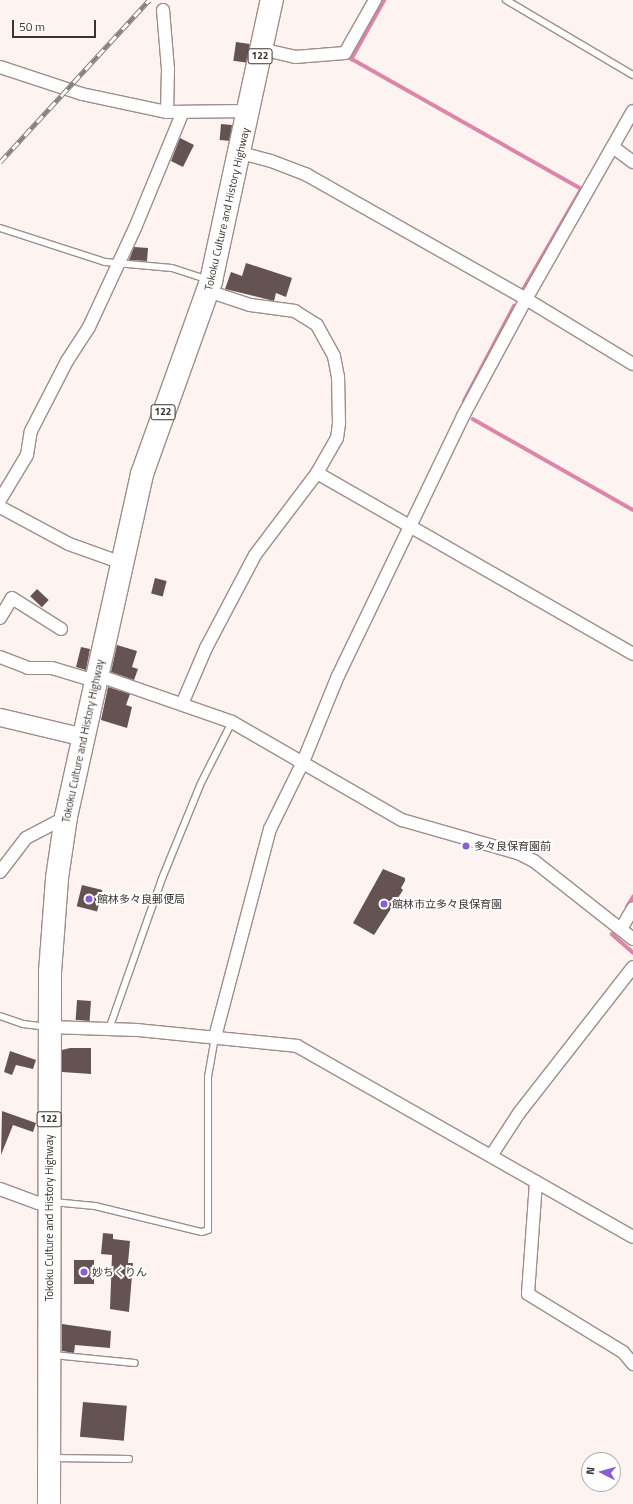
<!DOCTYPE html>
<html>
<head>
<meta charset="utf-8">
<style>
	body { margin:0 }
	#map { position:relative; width:633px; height:1504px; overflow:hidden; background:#fdf4f2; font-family:"Titillium Web","Noto Sans JP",sans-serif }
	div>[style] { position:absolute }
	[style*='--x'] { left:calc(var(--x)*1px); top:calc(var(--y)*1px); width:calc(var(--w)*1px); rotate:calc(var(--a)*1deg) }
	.stream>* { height:3.5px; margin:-1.75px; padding:0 1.75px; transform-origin:1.75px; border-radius:1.75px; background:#dd85a9 }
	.building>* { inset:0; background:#655354; transform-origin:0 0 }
	.roads { filter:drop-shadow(1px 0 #a08d89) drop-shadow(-1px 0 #a08d89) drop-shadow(0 1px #a08d89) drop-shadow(0 -1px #a08d89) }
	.lane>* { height:6px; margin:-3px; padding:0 3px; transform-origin:3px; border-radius:3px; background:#fff }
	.street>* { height:12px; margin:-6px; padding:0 6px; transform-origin:6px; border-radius:6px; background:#fff }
	.secondary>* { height:17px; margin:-8.5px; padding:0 8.5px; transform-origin:8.5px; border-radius:8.5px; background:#fff }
	.highway>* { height:22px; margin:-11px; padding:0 11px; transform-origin:11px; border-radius:11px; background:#fff }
	.rail>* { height:4.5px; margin-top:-2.25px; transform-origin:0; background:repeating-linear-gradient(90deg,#fff 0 9px,#877f7d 0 18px); box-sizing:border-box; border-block:1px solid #877f7d }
	.dots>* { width:11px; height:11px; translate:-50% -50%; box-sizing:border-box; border:2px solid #fff; border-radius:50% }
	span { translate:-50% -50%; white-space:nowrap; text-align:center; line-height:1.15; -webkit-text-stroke:4px #fff; paint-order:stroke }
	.shield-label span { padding:1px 3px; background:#fff; border:1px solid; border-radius:3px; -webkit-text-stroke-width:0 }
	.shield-label { font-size:10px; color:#3b3332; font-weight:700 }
	.street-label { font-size:11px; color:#3b3332 }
	.poi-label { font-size:11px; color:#3b3332 }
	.left { translate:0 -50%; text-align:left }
	.north { position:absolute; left:581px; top:1452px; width:40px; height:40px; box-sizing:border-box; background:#fff; border:1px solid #b1adad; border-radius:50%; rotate:276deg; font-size:11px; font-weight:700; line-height:16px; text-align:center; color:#3b3332 }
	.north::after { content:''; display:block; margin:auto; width:14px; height:18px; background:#865dd6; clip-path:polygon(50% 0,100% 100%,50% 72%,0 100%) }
	.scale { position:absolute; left:12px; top:20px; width:84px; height:18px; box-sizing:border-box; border:2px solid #3b3332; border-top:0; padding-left:5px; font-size:12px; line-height:14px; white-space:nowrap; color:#3b3332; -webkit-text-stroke:3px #fff; paint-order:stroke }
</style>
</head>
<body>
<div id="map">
	<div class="stream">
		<i style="--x:385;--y:0;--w:68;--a:119.2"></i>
		<i style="--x:352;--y:59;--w:264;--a:29.5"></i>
		<i style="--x:582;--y:189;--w:116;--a:120.1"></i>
		<i style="--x:464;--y:401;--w:107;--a:-62.2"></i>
		<i style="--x:473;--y:419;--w:184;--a:29.6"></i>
		<i style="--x:627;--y:907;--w:12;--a:-59"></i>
		<i style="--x:612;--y:934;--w:28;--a:41"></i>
	</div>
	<div class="building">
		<i style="left:236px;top:42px;width:14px;height:19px;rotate:8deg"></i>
		<i style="left:221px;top:124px;width:11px;height:16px;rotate:5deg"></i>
		<i style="clip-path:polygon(180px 138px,194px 145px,183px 167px,171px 161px)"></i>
		<i style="clip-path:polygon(134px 247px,148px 248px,147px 261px,129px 260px)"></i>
		<i style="clip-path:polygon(246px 263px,292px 278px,286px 297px,276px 293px,274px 301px,225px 289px,231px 272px,242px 276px)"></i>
		<i style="left:155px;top:578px;width:12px;height:16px;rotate:14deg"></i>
		<i style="left:37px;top:589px;width:16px;height:10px;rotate:43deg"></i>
		<i style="clip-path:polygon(117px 645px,137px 651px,132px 667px,138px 669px,134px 680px,111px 672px)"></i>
		<i style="clip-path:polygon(81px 647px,90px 649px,86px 670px,76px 667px)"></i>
		<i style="clip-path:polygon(108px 687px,130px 694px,126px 705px,132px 707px,127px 728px,101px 720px)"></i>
		<i style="clip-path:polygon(383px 869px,405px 878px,405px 881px,401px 888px,403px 890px,374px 935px,353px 923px)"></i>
		<i style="left:82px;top:885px;width:21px;height:22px;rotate:14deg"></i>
		<i style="left:77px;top:1000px;width:14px;height:20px;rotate:4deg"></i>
		<i style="clip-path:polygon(70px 1048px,91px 1048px,91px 1074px,62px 1072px,62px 1050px)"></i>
		<i style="clip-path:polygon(10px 1051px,36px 1060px,33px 1069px,16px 1065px,12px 1075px,4px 1072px)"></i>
		<i style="clip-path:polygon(2px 1111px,36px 1123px,33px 1132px,13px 1125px,1px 1155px)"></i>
		<i style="clip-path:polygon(103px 1233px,113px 1234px,113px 1239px,130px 1241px,128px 1263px,133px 1263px,129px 1312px,110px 1309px,112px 1255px,101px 1254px)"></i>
		<i style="left:74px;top:1260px;width:20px;height:24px"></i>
		<i style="clip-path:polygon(62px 1324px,111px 1331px,110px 1348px,75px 1345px,74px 1353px,62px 1351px)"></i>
		<i style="left:83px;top:1402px;width:44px;height:35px;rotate:5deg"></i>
	</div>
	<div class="roads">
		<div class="lane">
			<i style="--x:506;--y:0;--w:147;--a:30.6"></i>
			<i style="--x:0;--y:228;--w:110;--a:17.9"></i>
			<i style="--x:105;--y:262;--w:67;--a:5.1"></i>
			<i style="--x:172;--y:268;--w:38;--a:18"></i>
			<i style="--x:0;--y:1016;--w:24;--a:19"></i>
			<i style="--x:23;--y:1024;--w:23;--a:7"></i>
			<i style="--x:109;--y:1029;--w:157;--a:-70.6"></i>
			<i style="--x:161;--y:881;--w:106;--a:-67.8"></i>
			<i style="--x:201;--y:783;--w:68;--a:-63.1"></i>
			<i style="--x:53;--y:1202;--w:42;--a:5.4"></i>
			<i style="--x:95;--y:1206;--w:110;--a:13.7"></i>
			<i style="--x:202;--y:1232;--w:6;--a:-18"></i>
			<i style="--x:208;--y:1230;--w:153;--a:-90"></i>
			<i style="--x:208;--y:1077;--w:41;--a:-80.1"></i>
			<i style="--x:53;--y:1355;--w:82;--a:5.6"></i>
			<i style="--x:53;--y:1458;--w:76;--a:0.8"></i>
		</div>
		<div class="street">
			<i style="--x:163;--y:10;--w:59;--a:85.2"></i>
			<i style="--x:168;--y:69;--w:43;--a:91.3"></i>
			<i style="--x:261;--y:49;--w:35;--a:13"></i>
			<i style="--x:295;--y:57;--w:50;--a:-4.6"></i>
			<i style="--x:345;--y:53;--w:61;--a:-60.5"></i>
			<i style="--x:0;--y:67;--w:86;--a:18.2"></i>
			<i style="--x:82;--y:94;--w:87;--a:12"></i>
			<i style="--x:167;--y:112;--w:82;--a:-0.7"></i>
			<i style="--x:613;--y:147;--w:25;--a:37"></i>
			<i style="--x:241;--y:153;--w:31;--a:15"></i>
			<i style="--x:271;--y:161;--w:39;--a:21"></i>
			<i style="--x:307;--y:175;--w:252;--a:29.5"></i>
			<i style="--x:526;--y:299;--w:125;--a:31.3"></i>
			<i style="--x:317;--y:473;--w:364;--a:29.8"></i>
			<i style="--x:0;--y:500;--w:52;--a:-59"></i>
			<i style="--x:27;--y:455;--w:24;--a:-81"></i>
			<i style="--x:31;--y:431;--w:79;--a:-62.8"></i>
			<i style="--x:67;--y:361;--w:40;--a:-57.1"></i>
			<i style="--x:89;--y:327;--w:109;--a:-65.1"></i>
			<i style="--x:135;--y:228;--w:123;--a:-67.6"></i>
			<i style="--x:0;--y:507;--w:78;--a:28.2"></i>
			<i style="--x:69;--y:544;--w:56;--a:19.7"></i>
			<i style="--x:0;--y:618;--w:23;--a:-59"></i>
			<i style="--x:12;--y:598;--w:58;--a:32.3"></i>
			<i style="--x:0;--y:657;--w:30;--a:21"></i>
			<i style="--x:28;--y:668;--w:24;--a:0"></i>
			<i style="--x:52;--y:668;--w:45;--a:16.8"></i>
			<i style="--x:97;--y:675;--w:143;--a:19.2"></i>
			<i style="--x:232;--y:722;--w:196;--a:30"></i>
			<i style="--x:402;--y:820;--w:121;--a:15.9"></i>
			<i style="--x:518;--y:853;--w:18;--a:27"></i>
			<i style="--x:534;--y:861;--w:126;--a:38.2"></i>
			<i style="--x:182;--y:704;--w:61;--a:-66.8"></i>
			<i style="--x:206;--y:648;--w:105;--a:-62.2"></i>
			<i style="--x:255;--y:555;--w:103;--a:-52.9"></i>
			<i style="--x:317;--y:473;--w:40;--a:-60.3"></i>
			<i style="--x:337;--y:438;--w:15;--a:-82"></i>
			<i style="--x:339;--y:423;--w:46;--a:-91.2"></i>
			<i style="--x:338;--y:377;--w:21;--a:-101"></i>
			<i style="--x:334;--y:356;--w:35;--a:-119"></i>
			<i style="--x:317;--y:325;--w:26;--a:-148"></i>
			<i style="--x:295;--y:311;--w:45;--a:-172.4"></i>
			<i style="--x:250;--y:305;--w:44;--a:-161.6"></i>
			<i style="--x:0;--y:872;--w:43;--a:-52.6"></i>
			<i style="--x:26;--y:838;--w:45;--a:-27.7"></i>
			<i style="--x:621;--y:929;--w:24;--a:-60"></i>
			<i style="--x:49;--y:1027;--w:88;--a:2"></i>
			<i style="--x:137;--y:1030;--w:161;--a:5.7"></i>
			<i style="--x:297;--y:1046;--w:386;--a:29.6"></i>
			<i style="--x:215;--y:1037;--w:215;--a:-75.2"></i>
			<i style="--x:270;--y:829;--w:75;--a:-63.8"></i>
			<i style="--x:303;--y:762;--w:93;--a:-67.9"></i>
			<i style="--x:338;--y:676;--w:288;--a:-64.3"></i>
			<i style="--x:463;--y:416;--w:133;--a:-61.7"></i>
			<i style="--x:526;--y:299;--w:216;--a:-60.4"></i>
			<i style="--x:491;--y:1156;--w:51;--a:-56.9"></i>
			<i style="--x:519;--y:1113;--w:185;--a:-52"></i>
			<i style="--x:536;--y:1182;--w:112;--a:94.1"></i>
			<i style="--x:528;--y:1294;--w:111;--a:31.4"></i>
			<i style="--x:623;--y:1352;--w:16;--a:50"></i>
			<i style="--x:0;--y:1189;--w:40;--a:20.2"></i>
			<i style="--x:38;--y:1203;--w:11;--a:-10"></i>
		</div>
		<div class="secondary">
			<i style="--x:0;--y:717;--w:85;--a:13.5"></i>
		</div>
		<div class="highway">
			<i style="--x:49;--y:1504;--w:532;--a:-89.89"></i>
			<i style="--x:50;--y:972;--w:94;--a:-85.7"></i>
			<i style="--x:57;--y:878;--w:62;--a:-81.6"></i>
			<i style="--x:66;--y:817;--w:351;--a:-77.5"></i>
			<i style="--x:142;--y:474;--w:205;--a:-70.3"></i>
			<i style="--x:211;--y:281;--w:288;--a:-77.8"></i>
		</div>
	</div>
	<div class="rail">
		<i style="--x:0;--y:162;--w:220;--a:-47.4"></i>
	</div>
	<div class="dots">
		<i style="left:466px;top:846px;background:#865dd6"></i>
		<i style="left:89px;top:899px;background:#865dd6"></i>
		<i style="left:384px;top:904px;background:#865dd6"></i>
		<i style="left:84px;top:1272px;background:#865dd6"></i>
	</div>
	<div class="shield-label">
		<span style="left:260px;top:56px">122</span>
		<span style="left:163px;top:412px">122</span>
		<span style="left:49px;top:1119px">122</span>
	</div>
	<div class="street-label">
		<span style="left:227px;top:209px;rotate:-77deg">Tokoku Culture and History Highway</span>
		<span style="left:83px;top:741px;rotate:-78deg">Tokoku Culture and History Highway</span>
		<span style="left:49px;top:1218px;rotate:-90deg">Tokoku Culture and History Highway</span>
	</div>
	<div class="poi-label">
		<span class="left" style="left:474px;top:846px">多々良保育園前</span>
		<span class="left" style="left:97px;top:899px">館林多々良郵便局</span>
		<span class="left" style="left:392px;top:904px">館林市立多々良保育園</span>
		<span class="left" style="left:92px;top:1272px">妙ちくりん</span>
	</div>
	<div class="north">N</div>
	<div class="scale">50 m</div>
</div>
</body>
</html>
